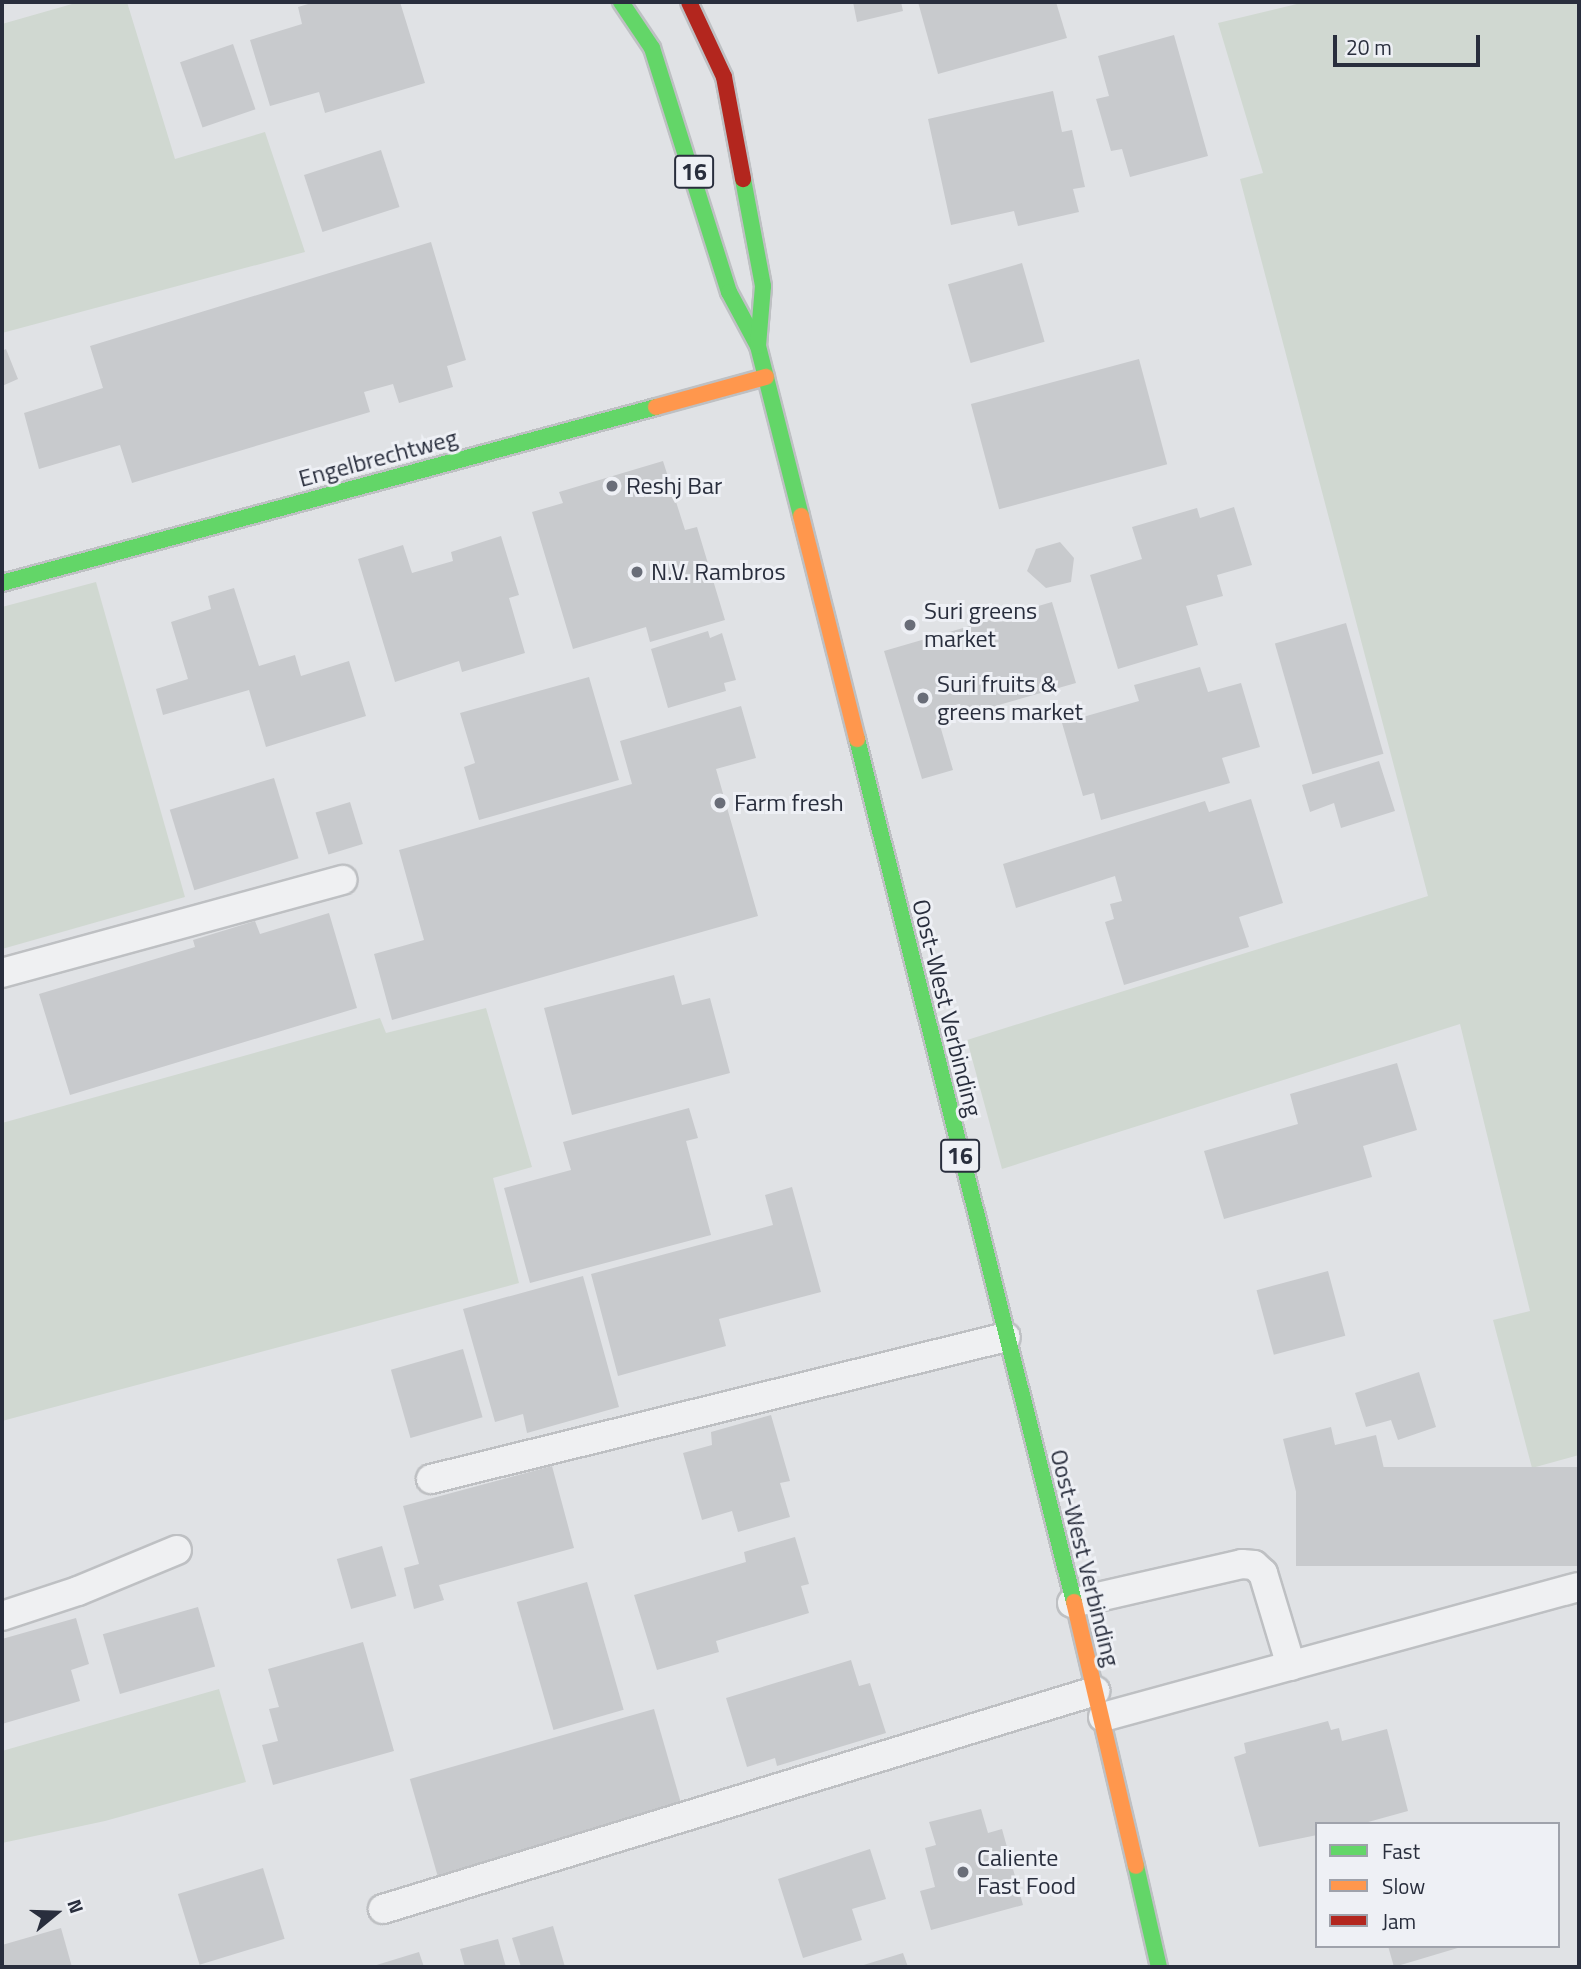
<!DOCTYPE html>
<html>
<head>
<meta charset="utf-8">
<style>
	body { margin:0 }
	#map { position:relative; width:1581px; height:1969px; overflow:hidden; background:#e0e2e5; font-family:"Titillium Web",sans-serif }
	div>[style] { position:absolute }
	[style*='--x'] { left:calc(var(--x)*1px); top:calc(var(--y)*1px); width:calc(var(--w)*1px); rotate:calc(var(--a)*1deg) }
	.green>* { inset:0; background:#d0d8d1 }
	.building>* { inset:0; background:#c8cacd; transform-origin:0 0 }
	.roads { filter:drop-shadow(2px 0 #bec0c3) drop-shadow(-2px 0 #bec0c3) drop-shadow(0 2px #bec0c3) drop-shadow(0 -2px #bec0c3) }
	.lane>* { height:28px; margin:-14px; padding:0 14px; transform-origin:14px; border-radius:14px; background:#eff0f2 }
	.fast>* { height:16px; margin:-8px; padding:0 8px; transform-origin:8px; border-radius:8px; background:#63d668 }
	.slow>* { height:16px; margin:-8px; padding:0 8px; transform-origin:8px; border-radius:8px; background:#ff974d }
	.jam>* { height:16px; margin:-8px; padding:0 8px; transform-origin:8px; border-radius:8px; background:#b3261e }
	.dots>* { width:19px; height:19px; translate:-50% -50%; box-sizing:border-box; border:4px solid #eef0f5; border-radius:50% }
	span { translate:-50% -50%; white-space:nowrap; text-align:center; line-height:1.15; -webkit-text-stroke:6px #eef0f5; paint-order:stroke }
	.shield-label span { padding:2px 5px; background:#eef0f5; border:2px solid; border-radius:5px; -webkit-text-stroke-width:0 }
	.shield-label { font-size:23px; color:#292e3d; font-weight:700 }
	.street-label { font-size:24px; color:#292e3d }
	.poi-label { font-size:24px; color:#292e3d }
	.left { translate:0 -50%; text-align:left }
	.frame { position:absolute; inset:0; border:4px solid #292e3d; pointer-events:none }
	.legend { position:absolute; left:1315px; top:1822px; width:245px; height:126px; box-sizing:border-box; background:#eef0f5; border:2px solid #9fa2ab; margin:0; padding:9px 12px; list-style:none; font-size:21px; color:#292e3d }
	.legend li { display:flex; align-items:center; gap:14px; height:35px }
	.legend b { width:35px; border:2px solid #9fa2ab }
	.north { position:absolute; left:21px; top:1878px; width:70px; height:70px; -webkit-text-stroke:5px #eef0f5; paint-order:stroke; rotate:71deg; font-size:19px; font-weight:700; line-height:28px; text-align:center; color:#292e3d }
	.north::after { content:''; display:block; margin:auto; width:24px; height:32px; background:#292e3d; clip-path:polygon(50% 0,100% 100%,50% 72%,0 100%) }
	.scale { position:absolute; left:1333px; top:35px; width:147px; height:32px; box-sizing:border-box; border:4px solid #292e3d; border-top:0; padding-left:9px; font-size:21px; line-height:24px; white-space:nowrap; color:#292e3d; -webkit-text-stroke:5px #eef0f5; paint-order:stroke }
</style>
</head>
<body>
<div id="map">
	<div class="green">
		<i style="clip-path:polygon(79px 2px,127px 2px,175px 159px,265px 132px,305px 252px,2px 333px,2px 24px)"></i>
		<i style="clip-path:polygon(1305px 2px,1579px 2px,1579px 1455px,1532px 1468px,1493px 1320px,1530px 1311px,1460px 1024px,1002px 1169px,967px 1040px,1428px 896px,1240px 179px,1263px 173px,1218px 23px)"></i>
		<i style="clip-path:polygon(96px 582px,185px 897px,2px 949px,2px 607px)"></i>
		<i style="clip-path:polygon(486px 1008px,532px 1167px,493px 1178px,519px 1283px,2px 1421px,2px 1123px,380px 1018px,386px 1033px)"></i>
		<i style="clip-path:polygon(219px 1689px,246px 1782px,105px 1821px,2px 1843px,2px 1751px)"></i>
	</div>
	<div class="building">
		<i style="clip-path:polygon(315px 2px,400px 2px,425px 83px,325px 113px,319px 92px,270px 106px,250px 40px,302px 24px,298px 7px)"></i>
		<i style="clip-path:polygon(853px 2px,901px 2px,903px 11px,857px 22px)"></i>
		<i style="clip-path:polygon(918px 2px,1056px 2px,1067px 38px,938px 74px)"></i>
		<i style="clip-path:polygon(1174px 35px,1208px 156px,1130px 177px,1122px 149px,1111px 151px,1096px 99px,1109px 96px,1098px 56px)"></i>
		<i style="left:233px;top:44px;width:69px;height:56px;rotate:71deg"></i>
		<i style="clip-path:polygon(1053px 91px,1062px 132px,1072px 130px,1085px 187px,1073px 189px,1079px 212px,1018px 226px,1014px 211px,951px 225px,928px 119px)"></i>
		<i style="left:381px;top:150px;width:60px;height:81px;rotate:72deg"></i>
		<i style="clip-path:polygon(431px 242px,466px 360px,447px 366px,453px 387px,399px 403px,393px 384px,364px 392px,370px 412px,132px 483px,120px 445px,39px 469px,24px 413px,103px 388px,90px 346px)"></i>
		<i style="left:1022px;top:263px;width:82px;height:77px;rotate:74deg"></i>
		<i style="clip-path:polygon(6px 349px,18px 379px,2px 386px,2px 351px)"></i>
		<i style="left:1139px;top:359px;width:109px;height:174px;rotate:75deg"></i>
		<i style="clip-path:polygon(663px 461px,685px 530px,697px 527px,725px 620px,650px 642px,646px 627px,573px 649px,532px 512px,563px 503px,559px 492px)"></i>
		<i style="clip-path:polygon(1234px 507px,1252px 565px,1217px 575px,1223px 596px,1186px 606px,1198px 645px,1118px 669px,1090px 575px,1142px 559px,1132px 527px,1197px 508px,1200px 518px)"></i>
		<i style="clip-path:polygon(501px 536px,519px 595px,509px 598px,525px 653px,462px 672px,459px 661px,395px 682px,358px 559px,403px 545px,412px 573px,453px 561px,451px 552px)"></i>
		<i style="clip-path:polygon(1060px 542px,1074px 558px,1071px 582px,1046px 588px,1027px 571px,1036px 549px)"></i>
		<i style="clip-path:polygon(234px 588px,259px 666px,295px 655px,301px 676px,349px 661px,366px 716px,266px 747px,249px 690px,163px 715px,156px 689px,188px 679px,171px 622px,211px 609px,208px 596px)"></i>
		<i style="clip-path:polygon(1052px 602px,1076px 683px,939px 722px,953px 770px,922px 779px,884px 651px)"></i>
		<i style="left:1346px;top:623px;width:136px;height:74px;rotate:74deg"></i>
		<i style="clip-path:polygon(708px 631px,710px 638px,722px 633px,736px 680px,724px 683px,726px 691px,668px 708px,651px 649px)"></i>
		<i style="clip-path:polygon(1200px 667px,1208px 692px,1241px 683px,1260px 747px,1222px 758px,1230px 783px,1101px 820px,1094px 793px,1083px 796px,1062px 723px,1139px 701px,1134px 685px)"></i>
		<i style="clip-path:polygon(589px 677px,619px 780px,479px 820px,464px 767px,475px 763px,460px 713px)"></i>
		<i style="clip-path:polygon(741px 706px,756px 758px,716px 769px,758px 916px,392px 1020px,374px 954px,424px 940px,399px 850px,632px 784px,620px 741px)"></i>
		<i style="clip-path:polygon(1379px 761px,1395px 811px,1341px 828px,1334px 803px,1310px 812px,1302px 785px)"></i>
		<i style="left:274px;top:778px;width:84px;height:109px;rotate:73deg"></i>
		<i style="clip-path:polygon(1251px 799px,1283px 903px,1239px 917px,1249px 947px,1124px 985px,1105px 922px,1114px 919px,1110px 904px,1122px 901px,1115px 876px,1016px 908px,1003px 864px,1205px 801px,1209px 812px)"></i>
		<i style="left:350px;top:802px;width:44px;height:36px;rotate:73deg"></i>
		<i style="clip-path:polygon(329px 913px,357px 1008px,70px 1095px,39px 994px,195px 947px,193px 940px,255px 921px,260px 934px)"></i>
		<i style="clip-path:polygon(674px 975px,682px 1005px,710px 998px,730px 1073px,572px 1115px,544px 1008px)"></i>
		<i style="clip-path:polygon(1397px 1063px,1417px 1130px,1363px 1146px,1372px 1177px,1224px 1219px,1204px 1151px,1298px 1124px,1290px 1094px)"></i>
		<i style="clip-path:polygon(689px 1108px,698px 1138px,686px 1141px,711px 1235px,530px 1283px,504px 1188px,571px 1170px,563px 1142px)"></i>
		<i style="clip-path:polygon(792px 1187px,821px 1292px,719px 1319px,726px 1346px,618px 1376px,591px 1274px,773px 1225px,765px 1195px)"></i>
		<i style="left:1328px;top:1271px;width:67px;height:74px;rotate:75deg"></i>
		<i style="clip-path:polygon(583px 1276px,619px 1407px,527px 1433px,523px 1414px,495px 1422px,463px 1309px)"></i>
		<i style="left:463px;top:1349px;width:71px;height:75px;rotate:74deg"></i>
		<i style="clip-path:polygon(1419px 1372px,1436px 1427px,1398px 1440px,1391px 1420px,1366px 1427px,1355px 1393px)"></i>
		<i style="clip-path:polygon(771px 1415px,790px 1481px,780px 1483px,790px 1517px,738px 1532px,732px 1511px,702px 1520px,683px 1453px,712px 1445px,711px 1432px)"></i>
		<i style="clip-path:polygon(1331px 1427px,1335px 1445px,1376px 1435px,1391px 1498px,1303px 1520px,1283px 1439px)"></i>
		<i style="clip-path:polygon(552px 1466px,574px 1548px,439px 1585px,444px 1600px,414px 1609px,404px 1568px,419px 1564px,403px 1506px)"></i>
		<i style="left:1579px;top:1467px;width:99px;height:283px;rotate:90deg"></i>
		<i style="clip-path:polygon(795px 1537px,809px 1584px,801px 1586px,809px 1613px,716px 1641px,719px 1652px,657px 1670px,634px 1595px,746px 1562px,744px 1552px)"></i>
		<i style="left:382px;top:1546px;width:52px;height:47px;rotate:74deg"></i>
		<i style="left:587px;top:1582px;width:133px;height:73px;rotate:74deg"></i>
		<i style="left:198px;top:1607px;width:62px;height:99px;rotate:74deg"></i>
		<i style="clip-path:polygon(76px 1618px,89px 1664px,71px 1670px,80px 1701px,2px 1724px,2px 1639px)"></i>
		<i style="clip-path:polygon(363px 1642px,394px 1751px,273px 1785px,262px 1745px,278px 1741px,269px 1709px,279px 1707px,268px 1669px)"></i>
		<i style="clip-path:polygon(851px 1660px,859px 1686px,870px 1683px,886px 1733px,777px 1766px,775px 1758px,747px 1767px,726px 1698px)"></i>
		<i style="left:654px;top:1709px;width:103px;height:254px;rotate:74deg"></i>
		<i style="clip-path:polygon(1328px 1721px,1331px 1730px,1339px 1728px,1342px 1741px,1387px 1729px,1408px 1811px,1361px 1824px,1317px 1824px,1317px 1835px,1259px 1847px,1234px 1757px,1246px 1753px,1244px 1743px)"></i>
		<i style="clip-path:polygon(981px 1809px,988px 1833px,1002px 1829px,1023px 1905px,931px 1930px,920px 1891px,935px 1887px,925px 1848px,936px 1845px,929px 1822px)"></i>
		<i style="clip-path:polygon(870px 1849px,886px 1899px,852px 1909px,862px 1940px,803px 1958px,778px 1879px)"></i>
		<i style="left:263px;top:1868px;width:74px;height:89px;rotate:73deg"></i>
		<i style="clip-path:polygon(553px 1926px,565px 1967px,521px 1967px,512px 1938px)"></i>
		<i style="clip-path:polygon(61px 1928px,72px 1967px,2px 1967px,2px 1945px)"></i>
		<i style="clip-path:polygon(498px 1939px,506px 1967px,465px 1967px,460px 1949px)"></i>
		<i style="clip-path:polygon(1388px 1946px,1461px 1946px,1461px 1947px,1394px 1967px)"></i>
		<i style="clip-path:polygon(419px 1952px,424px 1967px,370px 1967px)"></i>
		<i style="clip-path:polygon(903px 1953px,908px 1967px,857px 1967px)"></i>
	</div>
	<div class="roads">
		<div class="lane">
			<i style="--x:2;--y:973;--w:353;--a:-15.3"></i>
			<i style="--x:431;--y:1479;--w:592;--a:-13.87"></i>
			<i style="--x:1072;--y:1603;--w:174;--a:-12.9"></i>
			<i style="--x:1242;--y:1564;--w:12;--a:5"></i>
			<i style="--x:1254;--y:1565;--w:12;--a:42"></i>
			<i style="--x:1263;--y:1573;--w:97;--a:73.2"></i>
			<i style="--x:2;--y:1616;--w:80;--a:-18.2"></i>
			<i style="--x:78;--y:1591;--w:107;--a:-22.5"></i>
			<i style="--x:1103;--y:1717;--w:493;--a:-15.3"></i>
			<i style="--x:383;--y:1909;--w:745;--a:-17.02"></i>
		</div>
		<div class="fast">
			<i style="--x:621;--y:2;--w:55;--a:56"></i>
			<i style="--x:652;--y:48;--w:256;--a:72.5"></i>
			<i style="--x:729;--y:292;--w:61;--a:61.8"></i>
			<i style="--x:758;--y:346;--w:175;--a:75.8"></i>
			<i style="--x:743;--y:179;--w:109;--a:79.4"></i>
			<i style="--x:763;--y:286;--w:60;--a:94.8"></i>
			<i style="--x:2;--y:583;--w:677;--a:-15.06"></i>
			<i style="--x:857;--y:739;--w:890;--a:75.89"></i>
			<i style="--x:1136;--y:1866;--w:104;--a:77.2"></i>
		</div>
		<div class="slow">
			<i style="--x:656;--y:407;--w:114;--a:-15.3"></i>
			<i style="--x:801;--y:516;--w:230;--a:75.9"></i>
			<i style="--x:1074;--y:1602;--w:271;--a:76.8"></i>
		</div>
		<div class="jam">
			<i style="--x:689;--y:2;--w:83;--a:65"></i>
			<i style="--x:724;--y:77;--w:104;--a:79.4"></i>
		</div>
	</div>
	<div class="dots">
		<i style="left:612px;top:486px;background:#696d78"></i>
		<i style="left:637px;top:572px;background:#696d78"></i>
		<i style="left:910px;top:625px;background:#696d78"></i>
		<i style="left:923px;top:698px;background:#696d78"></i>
		<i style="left:720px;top:803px;background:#696d78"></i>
		<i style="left:963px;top:1872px;background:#696d78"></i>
	</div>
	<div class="shield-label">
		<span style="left:694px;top:172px">16</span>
		<span style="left:960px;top:1156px">16</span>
	</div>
	<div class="street-label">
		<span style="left:378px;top:458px;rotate:-15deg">Engelbrechtweg</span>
		<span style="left:947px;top:1008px;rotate:76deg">Oost-West Verbinding</span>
		<span style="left:1085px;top:1558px;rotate:76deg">Oost-West Verbinding</span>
	</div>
	<div class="poi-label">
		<span class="left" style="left:626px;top:486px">Reshj Bar</span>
		<span class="left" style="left:651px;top:572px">N.V. Rambros</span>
		<span class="left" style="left:924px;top:625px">Suri greens<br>market</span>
		<span class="left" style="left:937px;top:698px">Suri fruits &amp;<br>greens market</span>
		<span class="left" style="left:734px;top:803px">Farm fresh</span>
		<span class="left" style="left:977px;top:1872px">Caliente<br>Fast Food</span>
	</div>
	<div class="frame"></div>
	<ul class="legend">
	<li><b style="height:9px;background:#63d668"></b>Fast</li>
	<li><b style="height:9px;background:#ff974d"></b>Slow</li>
	<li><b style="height:9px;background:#b3261e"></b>Jam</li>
	</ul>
	<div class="north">N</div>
	<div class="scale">20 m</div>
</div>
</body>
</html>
